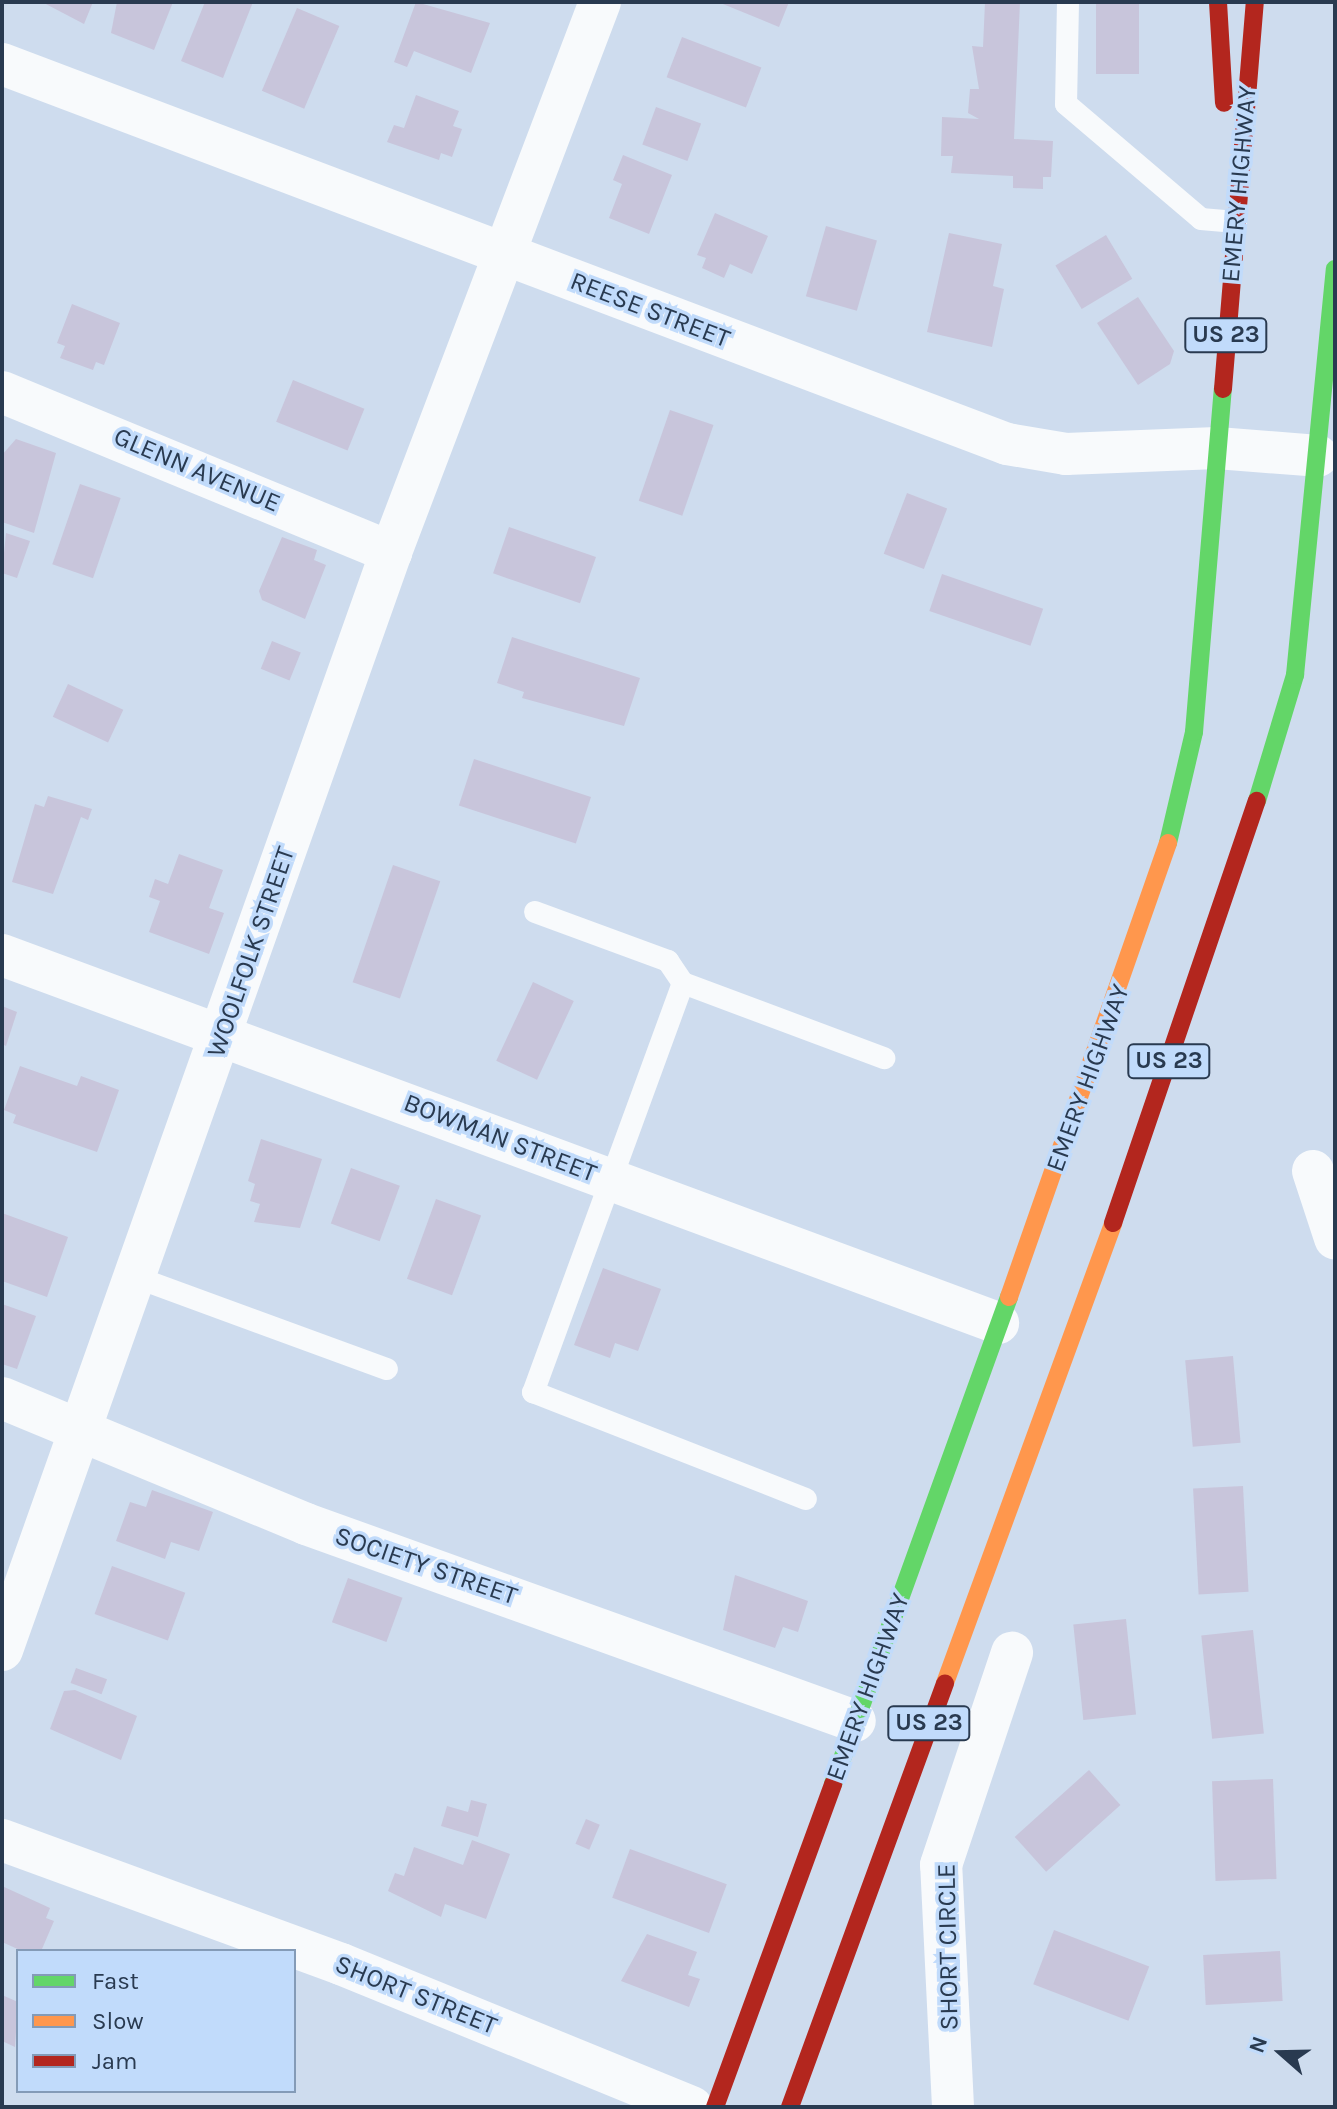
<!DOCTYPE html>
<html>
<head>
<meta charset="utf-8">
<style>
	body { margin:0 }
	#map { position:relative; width:1337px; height:2109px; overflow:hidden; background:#cedcee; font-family:Karla,sans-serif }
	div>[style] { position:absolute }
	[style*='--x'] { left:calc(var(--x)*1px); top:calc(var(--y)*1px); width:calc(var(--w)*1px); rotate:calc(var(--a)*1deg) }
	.building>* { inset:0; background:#c8c5db; transform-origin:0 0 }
	.lane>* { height:22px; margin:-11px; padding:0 11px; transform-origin:11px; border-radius:11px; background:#f8fafc }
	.street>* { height:42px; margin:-21px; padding:0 21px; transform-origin:21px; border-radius:21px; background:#f8fafc }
	.fast>* { height:18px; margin:-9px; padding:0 9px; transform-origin:9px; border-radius:9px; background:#63d668 }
	.slow>* { height:18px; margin:-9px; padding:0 9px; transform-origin:9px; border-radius:9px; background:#ff974d }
	.jam>* { height:18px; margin:-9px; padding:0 9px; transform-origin:9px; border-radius:9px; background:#b3261e }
	span { translate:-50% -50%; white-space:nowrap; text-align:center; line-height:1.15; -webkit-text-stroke:7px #c1dbfb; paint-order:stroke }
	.shield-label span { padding:2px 6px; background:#c1dbfb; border:2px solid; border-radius:6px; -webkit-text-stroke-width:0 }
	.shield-label { font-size:24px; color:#293a50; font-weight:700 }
	.street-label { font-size:26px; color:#293a50 }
	.frame { position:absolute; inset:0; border:4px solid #293a50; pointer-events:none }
	.legend { position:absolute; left:16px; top:1949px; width:280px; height:144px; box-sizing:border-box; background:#c1dbfb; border:2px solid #849bb7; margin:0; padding:10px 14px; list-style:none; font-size:24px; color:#293a50 }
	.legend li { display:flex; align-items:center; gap:16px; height:40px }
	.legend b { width:40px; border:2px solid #849bb7 }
	.north { position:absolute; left:1241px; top:2013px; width:80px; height:80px; -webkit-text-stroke:6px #c1dbfb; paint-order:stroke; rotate:290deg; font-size:22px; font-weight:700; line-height:32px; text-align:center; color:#293a50 }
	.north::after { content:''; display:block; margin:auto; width:28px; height:36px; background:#293a50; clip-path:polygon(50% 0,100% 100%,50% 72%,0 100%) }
</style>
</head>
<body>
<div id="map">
	<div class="building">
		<i style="clip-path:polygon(42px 2px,93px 2px,84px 24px)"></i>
		<i style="clip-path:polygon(117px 2px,173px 2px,154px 50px,111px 33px)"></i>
		<i style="clip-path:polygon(205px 2px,253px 2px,223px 78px,181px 61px)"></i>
		<i style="clip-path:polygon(416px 2px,490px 23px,471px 73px,414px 51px,407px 67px,394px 62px)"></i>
		<i style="clip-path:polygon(718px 2px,789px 2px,779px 27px)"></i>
		<i style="clip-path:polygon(985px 2px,1020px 2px,1014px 139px,1053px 141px,1051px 177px,1043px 177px,1043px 189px,1013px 188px,1013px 176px,951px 173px,953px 156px,941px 156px,942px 117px,979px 119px,968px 113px,970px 89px,979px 89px,972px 46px,983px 47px)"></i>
		<i style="left:1096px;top:2px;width:43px;height:72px"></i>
		<i style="left:297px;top:8px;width:46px;height:90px;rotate:23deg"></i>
		<i style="left:682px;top:37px;width:85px;height:43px;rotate:21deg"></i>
		<i style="clip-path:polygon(416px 95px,459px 111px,453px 126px,462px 129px,452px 157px,441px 153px,439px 160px,387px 142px,394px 125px,404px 128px)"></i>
		<i style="left:656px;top:107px;width:48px;height:40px;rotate:20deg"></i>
		<i style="clip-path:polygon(623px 155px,672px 175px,649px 234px,609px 218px,622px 184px,613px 180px)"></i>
		<i style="clip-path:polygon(715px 213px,768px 236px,752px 274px,730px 264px,724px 278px,702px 268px,706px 258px,697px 255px)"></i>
		<i style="left:826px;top:226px;width:53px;height:73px;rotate:16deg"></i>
		<i style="clip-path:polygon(949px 233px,1002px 244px,993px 286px,1004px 289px,992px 347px,927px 332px)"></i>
		<i style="left:1106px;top:235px;width:51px;height:59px;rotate:59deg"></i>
		<i style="clip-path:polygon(1138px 297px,1174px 351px,1170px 364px,1138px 385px,1097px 323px)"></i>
		<i style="clip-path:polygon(72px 304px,120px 323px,104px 365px,96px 362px,93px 370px,60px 358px,65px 346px,57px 343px)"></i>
		<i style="left:293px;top:380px;width:77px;height:45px;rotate:22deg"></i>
		<i style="left:670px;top:410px;width:46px;height:96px;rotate:19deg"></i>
		<i style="clip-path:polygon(16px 439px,56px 453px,34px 533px,2px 522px,2px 455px)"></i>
		<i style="left:80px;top:484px;width:43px;height:85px;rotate:19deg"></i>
		<i style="left:907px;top:493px;width:43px;height:65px;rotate:21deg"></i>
		<i style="left:509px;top:527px;width:92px;height:49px;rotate:19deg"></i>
		<i style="clip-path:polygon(6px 533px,30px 541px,17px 578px,2px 573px)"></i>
		<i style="clip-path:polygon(282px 537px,317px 550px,314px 560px,326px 565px,305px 619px,262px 600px,259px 591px)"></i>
		<i style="left:942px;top:574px;width:107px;height:39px;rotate:19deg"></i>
		<i style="clip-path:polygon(512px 637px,640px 678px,624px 726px,522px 698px,524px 692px,497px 683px)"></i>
		<i style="left:272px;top:641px;width:31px;height:30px;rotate:22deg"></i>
		<i style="left:68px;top:684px;width:61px;height:36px;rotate:25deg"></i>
		<i style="left:474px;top:759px;width:123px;height:49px;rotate:18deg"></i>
		<i style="clip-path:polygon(48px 796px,92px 809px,88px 820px,81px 817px,53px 894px,12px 882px,35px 804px,44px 807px)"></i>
		<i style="clip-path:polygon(179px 854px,223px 870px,209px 908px,224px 913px,209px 954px,149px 932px,160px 901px,149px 897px,155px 879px,168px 884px)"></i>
		<i style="left:393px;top:865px;width:50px;height:124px;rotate:19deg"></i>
		<i style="left:533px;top:982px;width:45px;height:87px;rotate:25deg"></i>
		<i style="clip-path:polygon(2px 1006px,17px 1012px,6px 1046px,2px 1044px)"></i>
		<i style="clip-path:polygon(20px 1066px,77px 1086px,81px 1076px,119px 1090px,97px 1152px,13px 1123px,16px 1115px,4px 1110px)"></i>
		<i style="clip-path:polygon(261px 1139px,322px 1159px,300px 1228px,254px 1222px,260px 1204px,250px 1201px,255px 1184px,248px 1181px)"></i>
		<i style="left:351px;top:1168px;width:52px;height:59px;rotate:20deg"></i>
		<i style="left:436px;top:1199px;width:48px;height:85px;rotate:20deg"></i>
		<i style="clip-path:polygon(2px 1213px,68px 1237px,47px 1297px,2px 1281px)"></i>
		<i style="clip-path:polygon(603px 1268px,661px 1289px,638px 1351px,615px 1343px,610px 1358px,574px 1345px)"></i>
		<i style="clip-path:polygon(2px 1304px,36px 1316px,17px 1369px,2px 1364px)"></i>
		<i style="left:1233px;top:1356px;width:87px;height:48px;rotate:85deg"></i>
		<i style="left:1243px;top:1486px;width:106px;height:50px;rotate:87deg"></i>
		<i style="clip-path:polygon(152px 1490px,213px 1512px,199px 1551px,171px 1542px,165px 1559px,116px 1541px,130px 1502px,146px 1507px)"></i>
		<i style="left:112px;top:1566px;width:78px;height:51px;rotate:20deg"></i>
		<i style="clip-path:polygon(735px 1575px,808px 1601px,798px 1632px,783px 1627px,775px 1648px,723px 1630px)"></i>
		<i style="left:348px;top:1578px;width:58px;height:47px;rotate:20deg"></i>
		<i style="left:1126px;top:1619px;width:96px;height:53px;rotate:84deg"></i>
		<i style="left:1253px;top:1630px;width:104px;height:52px;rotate:84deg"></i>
		<i style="left:76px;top:1668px;width:33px;height:16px;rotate:20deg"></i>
		<i style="clip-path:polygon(75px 1690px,137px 1716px,121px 1760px,50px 1729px,64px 1691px)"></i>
		<i style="left:1089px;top:1770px;width:47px;height:100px;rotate:48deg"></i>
		<i style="left:1273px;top:1779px;width:100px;height:61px;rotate:88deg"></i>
		<i style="clip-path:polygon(471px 1800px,487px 1804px,478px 1837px,441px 1826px,447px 1806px,468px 1812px)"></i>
		<i style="left:586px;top:1819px;width:15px;height:27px;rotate:23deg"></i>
		<i style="clip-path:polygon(472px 1840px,510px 1854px,486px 1919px,445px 1904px,441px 1917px,388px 1891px,395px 1873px,404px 1876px,414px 1847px,463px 1865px)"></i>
		<i style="left:630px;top:1849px;width:103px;height:52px;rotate:20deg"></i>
		<i style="clip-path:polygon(2px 1886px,50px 1908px,46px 1918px,54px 1921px,42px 1949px,22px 1951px,2px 1942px)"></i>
		<i style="left:1054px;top:1930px;width:102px;height:58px;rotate:21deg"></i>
		<i style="clip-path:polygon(647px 1934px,697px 1952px,688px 1975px,700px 1979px,689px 2007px,621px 1981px)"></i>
		<i style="left:1280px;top:1951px;width:50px;height:77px;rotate:87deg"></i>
		<i style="clip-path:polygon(2px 1995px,18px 2002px,15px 2047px,2px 2041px)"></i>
	</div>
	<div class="lane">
		<i style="--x:1068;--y:2;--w:102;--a:91.1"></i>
		<i style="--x:1066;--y:104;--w:177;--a:40.4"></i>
		<i style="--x:1201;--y:219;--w:35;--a:5"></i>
		<i style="--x:535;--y:912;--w:142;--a:20.2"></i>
		<i style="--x:668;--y:961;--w:27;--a:56"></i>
		<i style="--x:683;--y:983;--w:436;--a:110.1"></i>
		<i style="--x:533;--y:1392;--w:293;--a:21.4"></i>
		<i style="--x:683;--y:983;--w:215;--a:20.5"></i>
		<i style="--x:138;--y:1278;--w:265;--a:20.1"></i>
	</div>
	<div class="street">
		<i style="--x:2;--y:64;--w:1074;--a:20.71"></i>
		<i style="--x:1007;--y:444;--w:60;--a:9.6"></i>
		<i style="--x:1066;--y:454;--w:151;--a:-2.3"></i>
		<i style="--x:1217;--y:448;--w:101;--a:4.5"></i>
		<i style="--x:2;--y:392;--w:421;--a:22.4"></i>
		<i style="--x:2;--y:955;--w:1062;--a:20.28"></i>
		<i style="--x:1313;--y:1171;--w:71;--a:71.8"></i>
		<i style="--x:2;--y:1398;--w:329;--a:22.5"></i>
		<i style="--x:306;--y:1524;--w:583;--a:19.74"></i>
		<i style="--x:2;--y:1650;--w:1165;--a:-70.49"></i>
		<i style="--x:391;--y:552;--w:588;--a:-69.19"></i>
		<i style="--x:2;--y:1840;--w:361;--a:20.1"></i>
		<i style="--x:341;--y:1964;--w:379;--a:22.2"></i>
		<i style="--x:953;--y:2107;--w:242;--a:-92.8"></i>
		<i style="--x:941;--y:1865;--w:224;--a:-71.5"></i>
	</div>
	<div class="fast">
		<i style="--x:1257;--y:801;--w:132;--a:-73.2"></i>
		<i style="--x:1295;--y:675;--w:408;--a:-84.4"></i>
		<i style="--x:1168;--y:843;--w:114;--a:-76.8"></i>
		<i style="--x:1194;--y:732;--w:344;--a:-85.2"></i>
		<i style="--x:833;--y:1784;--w:518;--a:-70.13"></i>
	</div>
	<div class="slow">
		<i style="--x:1009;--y:1297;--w:481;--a:-70.7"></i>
		<i style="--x:945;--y:1683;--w:490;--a:-69.9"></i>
	</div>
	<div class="jam">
		<i style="--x:1218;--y:2;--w:101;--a:86.6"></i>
		<i style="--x:1223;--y:389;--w:388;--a:-85.3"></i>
		<i style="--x:1113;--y:1223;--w:446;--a:-71.2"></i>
		<i style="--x:715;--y:2107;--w:344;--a:-69.9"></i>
		<i style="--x:790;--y:2107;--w:451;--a:-69.9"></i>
	</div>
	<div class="shield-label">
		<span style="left:1226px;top:335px">US 23</span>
		<span style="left:1169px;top:1061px">US 23</span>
		<span style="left:929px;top:1723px">US 23</span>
	</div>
	<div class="street-label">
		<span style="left:1239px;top:184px;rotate:-85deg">EMERY HIGHWAY</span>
		<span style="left:650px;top:310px;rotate:21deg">REESE STREET</span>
		<span style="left:197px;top:470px;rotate:23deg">GLENN AVENUE</span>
		<span style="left:251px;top:952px;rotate:-71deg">WOOLFOLK STREET</span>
		<span style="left:1088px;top:1078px;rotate:-70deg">EMERY HIGHWAY</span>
		<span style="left:500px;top:1138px;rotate:21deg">BOWMAN STREET</span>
		<span style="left:426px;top:1566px;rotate:19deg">SOCIETY STREET</span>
		<span style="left:868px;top:1687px;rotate:-70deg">EMERY HIGHWAY</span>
		<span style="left:948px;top:1947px;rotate:-91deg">SHORT CIRCLE</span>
		<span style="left:416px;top:1995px;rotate:22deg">SHORT STREET</span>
	</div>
	<div class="frame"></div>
	<ul class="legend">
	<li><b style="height:10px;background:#63d668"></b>Fast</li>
	<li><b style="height:10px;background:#ff974d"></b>Slow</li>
	<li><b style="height:10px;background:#b3261e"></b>Jam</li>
	</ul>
	<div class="north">N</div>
</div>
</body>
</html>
